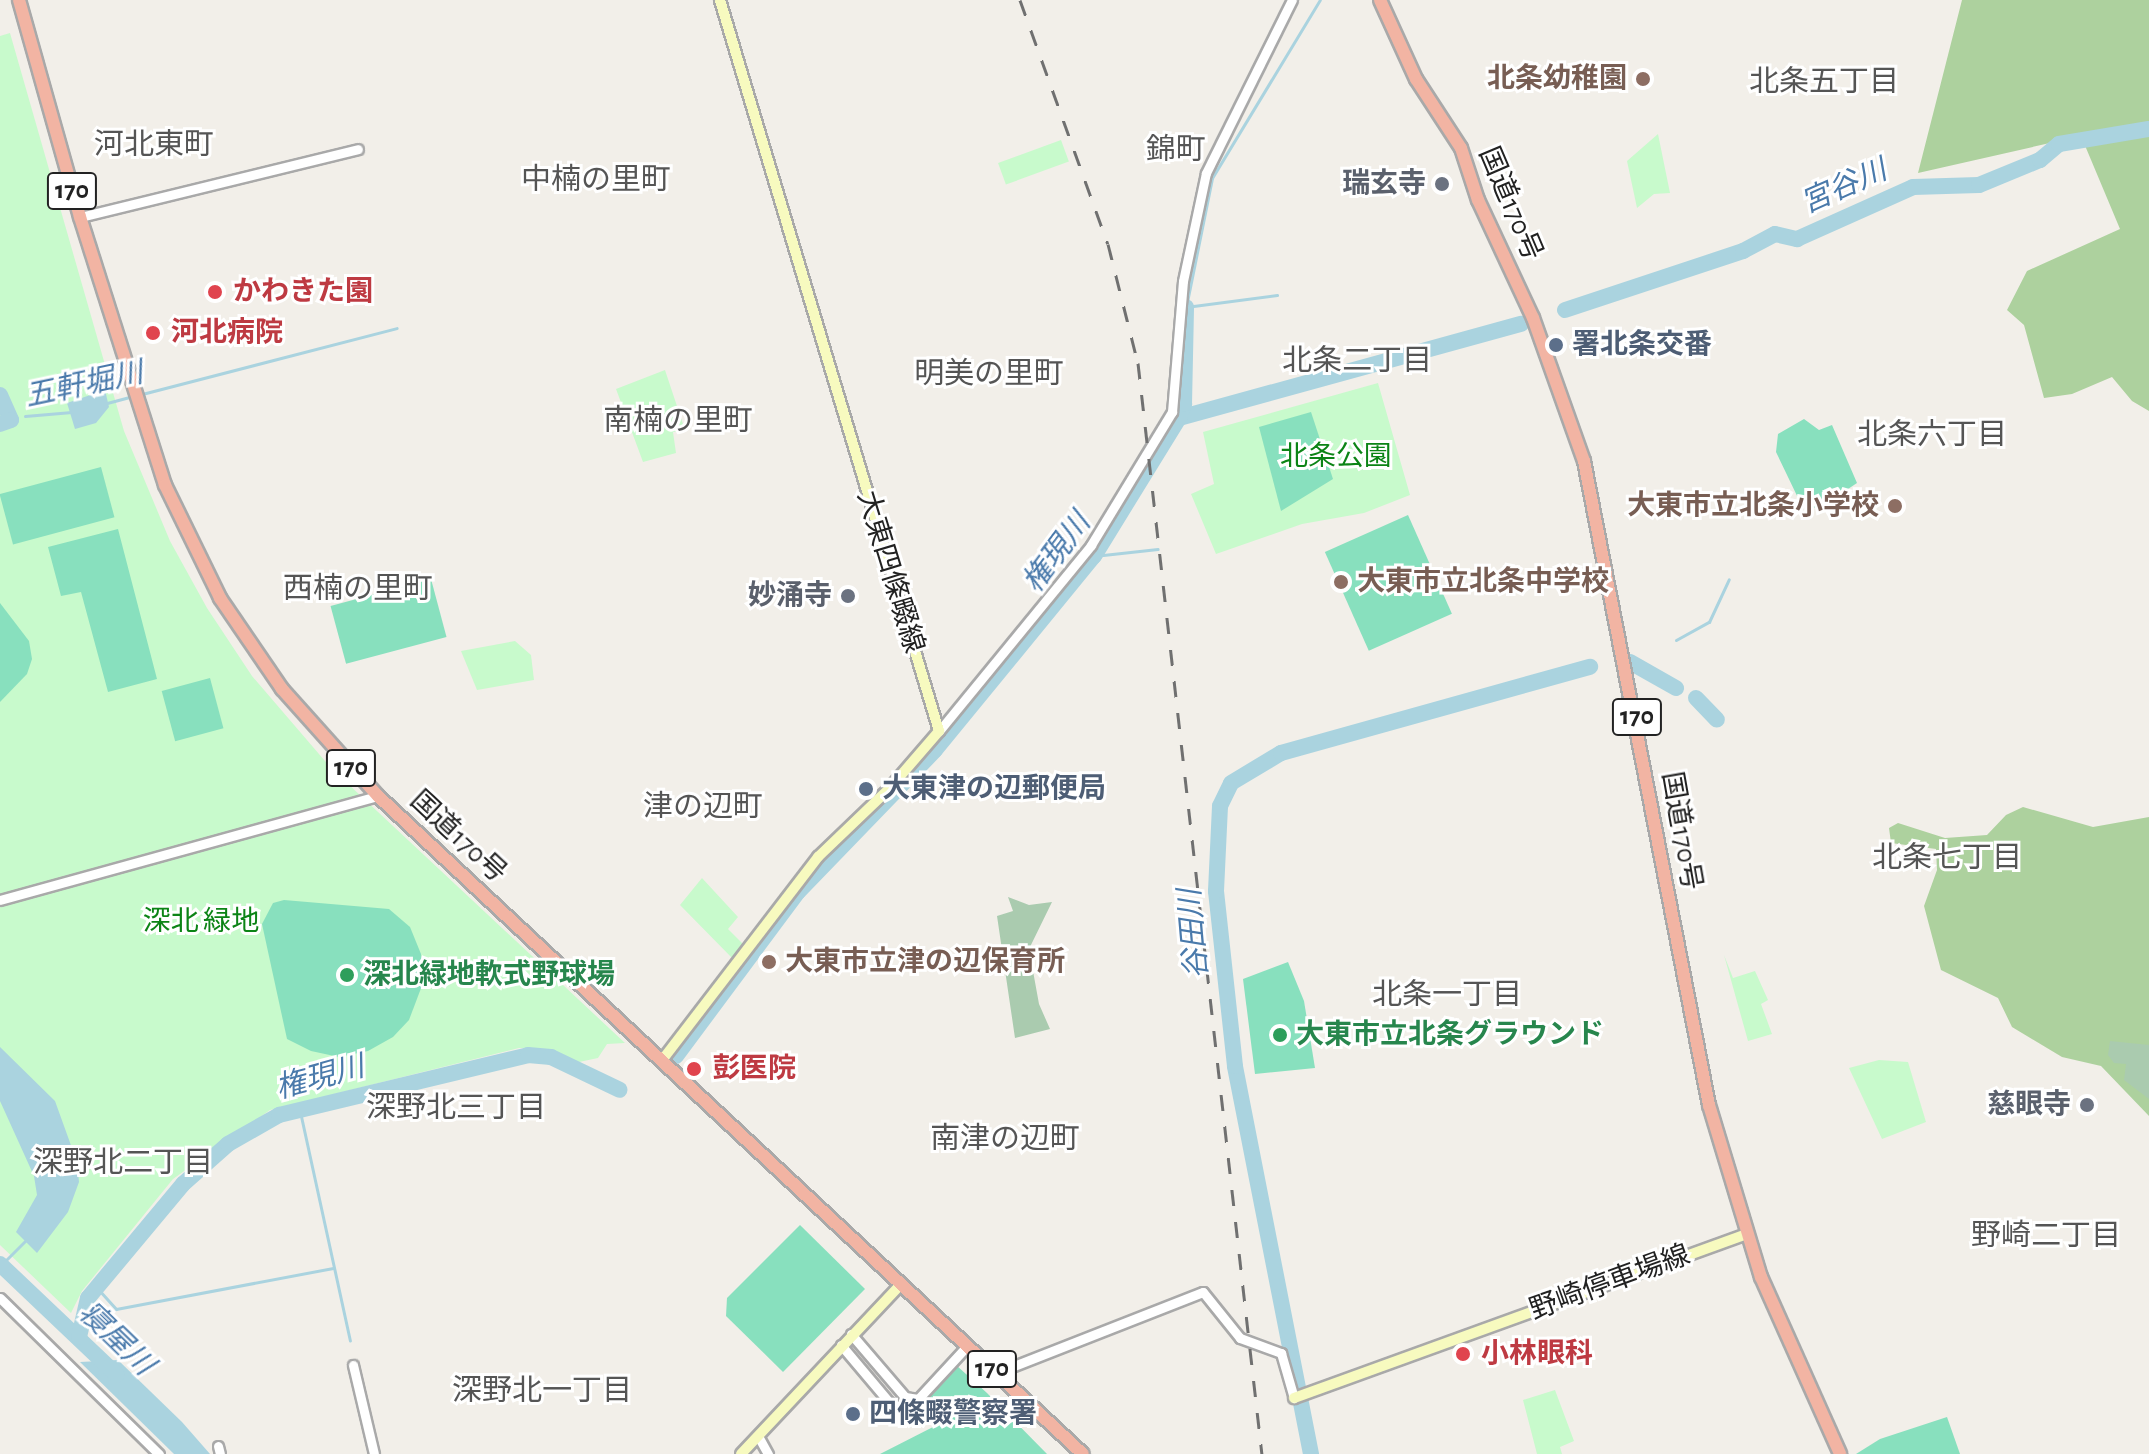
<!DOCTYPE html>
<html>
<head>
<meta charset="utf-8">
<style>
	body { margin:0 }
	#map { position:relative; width:2149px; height:1454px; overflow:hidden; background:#f2efe9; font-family:"Alegreya Sans","Noto Sans JP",sans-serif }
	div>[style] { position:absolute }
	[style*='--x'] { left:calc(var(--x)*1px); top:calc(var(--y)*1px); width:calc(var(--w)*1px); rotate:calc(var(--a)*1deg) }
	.forest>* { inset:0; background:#add19e }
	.cemetery>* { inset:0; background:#aacbaf }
	.park>* { inset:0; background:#c8facc; transform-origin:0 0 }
	.pitch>* { inset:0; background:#88e0be; transform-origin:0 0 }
	.water>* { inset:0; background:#aad3df }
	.stream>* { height:3px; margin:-1.5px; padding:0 1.5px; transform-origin:1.5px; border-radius:1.5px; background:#aad3df }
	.river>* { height:16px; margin:-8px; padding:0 8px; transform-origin:8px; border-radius:8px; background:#aad3df }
	.roads { filter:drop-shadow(2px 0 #a9a9a9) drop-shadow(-2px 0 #a9a9a9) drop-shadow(0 2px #a9a9a9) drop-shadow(0 -2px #a9a9a9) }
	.tertiary>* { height:9px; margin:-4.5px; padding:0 4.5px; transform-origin:4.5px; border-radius:4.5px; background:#fff }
	.secondary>* { height:10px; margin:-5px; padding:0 5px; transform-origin:5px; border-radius:5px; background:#f7fabf }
	.trunk>* { height:12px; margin:-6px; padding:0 6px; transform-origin:6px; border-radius:6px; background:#f2b4a3 }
	.rail>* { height:3px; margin-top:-1.5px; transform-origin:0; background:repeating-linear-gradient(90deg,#707070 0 16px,transparent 0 32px) }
	.dots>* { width:22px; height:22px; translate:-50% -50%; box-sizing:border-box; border:4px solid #fff; border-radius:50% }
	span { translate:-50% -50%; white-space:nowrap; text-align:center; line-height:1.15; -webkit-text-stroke:6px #fff; paint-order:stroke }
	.shield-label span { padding:2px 6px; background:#fff; border:2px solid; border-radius:6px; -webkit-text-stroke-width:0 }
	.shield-label { font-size:26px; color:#222; font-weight:700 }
	.education-label { font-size:28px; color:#785e54; font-weight:700 }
	.right { translate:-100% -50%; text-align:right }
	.left { translate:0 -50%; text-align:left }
	.worship-label { font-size:28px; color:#5b616d; font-weight:700 }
	.street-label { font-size:28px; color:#222 }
	.health-label { font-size:28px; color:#be3a42; font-weight:700 }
	.service-label { font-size:28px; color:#4e5e75; font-weight:700 }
	.park-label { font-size:28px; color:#0c8416 }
	.leisure-label { font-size:28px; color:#27864d; font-weight:700 }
	.neighbourhood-label { font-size:30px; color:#555 }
	.water-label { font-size:30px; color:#4a7aab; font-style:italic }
</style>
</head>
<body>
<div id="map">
	<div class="forest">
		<i style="clip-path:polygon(1962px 0,2149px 0,2149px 411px,2132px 401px,2112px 377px,2072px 394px,2044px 398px,2024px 325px,2007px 310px,2027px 271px,2120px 229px,2081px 136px,1918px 173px)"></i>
		<i style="clip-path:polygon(2023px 807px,2093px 827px,2149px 817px,2149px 1116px,2101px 1066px,2062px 1057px,2012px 1027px,1998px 998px,1941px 970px,1924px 906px,1937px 870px,1936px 849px,1891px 843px,1889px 828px,1898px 823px,1945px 838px,1987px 835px,2006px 815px)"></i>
	</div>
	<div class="cemetery">
		<i style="clip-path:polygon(1008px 897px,1029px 905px,1052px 902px,1029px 949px,1039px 1004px,1050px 1029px,1015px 1038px,997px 916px,1013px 911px)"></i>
		<i style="clip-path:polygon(2110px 1041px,2149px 1045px,2149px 1099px,2124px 1080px,2126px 1064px,2114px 1063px,2108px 1055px)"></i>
	</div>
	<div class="park">
		<i style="clip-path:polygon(10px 33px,124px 431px,170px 541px,207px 608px,252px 676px,331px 768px,625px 1043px,607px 1044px,598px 1058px,579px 1062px,535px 1048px,519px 1048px,270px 1110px,173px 1179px,82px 1291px,71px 1313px,0 1245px,0 36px)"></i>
		<i style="clip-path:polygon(1658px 134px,1670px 193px,1654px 194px,1637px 208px,1627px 161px)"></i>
		<i style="left:1061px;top:140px;width:23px;height:67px;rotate:70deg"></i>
		<i style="clip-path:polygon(665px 370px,685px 430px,673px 432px,676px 453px,643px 462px,616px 389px)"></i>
		<i style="clip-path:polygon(1378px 383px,1410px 495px,1364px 513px,1302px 524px,1216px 554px,1191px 494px,1214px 484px,1203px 432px)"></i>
		<i style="clip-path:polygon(515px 641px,531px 655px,534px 680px,477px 690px,461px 651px)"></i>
		<i style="clip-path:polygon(702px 878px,738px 917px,728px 929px,746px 947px,734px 960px,680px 905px)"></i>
		<i style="clip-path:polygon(1724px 955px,1733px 978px,1755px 971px,1768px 1000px,1761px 1004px,1772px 1034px,1748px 1041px)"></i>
		<i style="clip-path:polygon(1879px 1060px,1908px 1062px,1926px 1122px,1882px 1139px,1849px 1068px)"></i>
		<i style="clip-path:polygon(1555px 1390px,1574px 1441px,1560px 1447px,1562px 1454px,1537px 1454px,1523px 1400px)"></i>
	</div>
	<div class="pitch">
		<i style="clip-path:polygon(1311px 412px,1333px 479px,1281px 511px,1259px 427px)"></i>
		<i style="clip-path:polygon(1804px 419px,1819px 430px,1832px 425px,1857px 483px,1818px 509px,1800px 502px,1776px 452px,1778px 434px)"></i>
		<i style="left:101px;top:467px;width:52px;height:105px;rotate:75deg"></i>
		<i style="left:1408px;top:515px;width:108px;height:91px;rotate:66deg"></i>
		<i style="clip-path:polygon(118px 529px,157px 679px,108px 692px,81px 592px,61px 596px,48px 547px)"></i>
		<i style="left:431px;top:579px;width:60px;height:104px;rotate:75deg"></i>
		<i style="clip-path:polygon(0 603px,29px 641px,32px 659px,27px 674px,0 702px)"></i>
		<i style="left:210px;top:678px;width:52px;height:50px;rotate:75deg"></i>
		<i style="clip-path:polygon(284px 900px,389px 909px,410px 927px,421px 954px,423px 983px,409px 1020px,393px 1037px,368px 1051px,339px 1057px,311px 1051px,287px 1039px,262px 924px,273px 903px)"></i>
		<i style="clip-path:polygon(1288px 962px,1304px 1001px,1315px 1068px,1255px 1074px,1243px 979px)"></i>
		<i style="clip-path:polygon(800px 1225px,865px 1289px,783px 1372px,726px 1316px,727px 1298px)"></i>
		<i style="clip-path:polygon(956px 1365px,987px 1393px,1047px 1454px,880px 1454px,933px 1427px,921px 1405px)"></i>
		<i style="clip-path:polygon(1947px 1417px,1960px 1454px,1856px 1454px,1880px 1439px)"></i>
	</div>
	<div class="water">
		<i style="clip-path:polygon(105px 390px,109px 407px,96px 423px,75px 429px,67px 403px)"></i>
		<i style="clip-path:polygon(0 1047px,55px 1101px,77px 1162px,79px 1182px,68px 1212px,37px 1253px,16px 1232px,37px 1195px,34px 1176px,0 1101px)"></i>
		<i style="clip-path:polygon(118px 1360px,182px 1422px,210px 1454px,174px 1454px,80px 1362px)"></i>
	</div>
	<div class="stream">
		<i style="--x:1277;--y:295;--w:92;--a:172.5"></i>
		<i style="--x:1186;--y:307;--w:132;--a:-78.6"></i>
		<i style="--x:1212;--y:178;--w:208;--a:-58.8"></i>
		<i style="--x:142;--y:394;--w:263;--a:-14.5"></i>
		<i style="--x:107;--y:403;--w:28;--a:-15"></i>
		<i style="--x:25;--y:416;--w:47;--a:-4.9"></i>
		<i style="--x:1094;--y:556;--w:64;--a:-6.2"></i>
		<i style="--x:1676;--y:640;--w:38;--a:-29"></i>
		<i style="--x:1709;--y:622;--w:47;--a:-65.1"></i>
		<i style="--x:299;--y:1107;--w:239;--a:77.7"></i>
		<i style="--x:1;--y:1265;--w:35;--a:-45"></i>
		<i style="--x:98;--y:1289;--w:27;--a:48"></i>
		<i style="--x:116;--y:1309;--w:221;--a:-10.7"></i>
	</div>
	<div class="river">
		<i style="--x:1565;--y:310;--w:188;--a:-18.3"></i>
		<i style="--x:1743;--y:251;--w:36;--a:-28"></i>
		<i style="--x:1775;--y:234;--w:23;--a:13"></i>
		<i style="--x:1797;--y:239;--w:127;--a:-24.1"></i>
		<i style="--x:1913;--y:187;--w:66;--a:-1.7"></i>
		<i style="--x:1979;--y:185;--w:66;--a:-22.3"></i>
		<i style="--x:2040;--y:160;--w:25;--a:-40"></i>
		<i style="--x:2059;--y:144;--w:91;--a:-9.5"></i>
		<i style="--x:0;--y:395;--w:27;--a:66"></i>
		<i style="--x:11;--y:420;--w:12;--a:160"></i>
		<i style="--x:1179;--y:418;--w:355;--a:-15.4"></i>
		<i style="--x:1630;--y:662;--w:53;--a:29.5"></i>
		<i style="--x:1696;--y:698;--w:30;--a:46"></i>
		<i style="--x:676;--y:1056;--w:204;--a:-53.4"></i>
		<i style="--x:798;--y:892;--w:197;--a:-46"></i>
		<i style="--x:935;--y:750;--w:251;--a:-50.7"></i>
		<i style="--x:1094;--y:556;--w:162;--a:-58.4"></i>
		<i style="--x:1179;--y:418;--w:15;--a:-70"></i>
		<i style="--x:1184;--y:404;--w:97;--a:-88.8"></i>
		<i style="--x:0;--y:1264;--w:161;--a:43.5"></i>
		<i style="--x:79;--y:1337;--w:40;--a:-77"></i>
		<i style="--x:88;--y:1298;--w:148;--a:-50.2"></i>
		<i style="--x:183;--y:1184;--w:60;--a:-41.6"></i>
		<i style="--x:228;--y:1144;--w:59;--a:-29.6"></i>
		<i style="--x:279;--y:1115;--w:256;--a:-13.5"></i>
		<i style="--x:528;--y:1055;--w:23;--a:5"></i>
		<i style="--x:551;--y:1057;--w:76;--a:25.6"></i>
		<i style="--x:1311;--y:1454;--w:395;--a:-101.1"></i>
		<i style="--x:1235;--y:1066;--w:176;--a:-96.2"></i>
		<i style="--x:1216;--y:891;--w:85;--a:-87.3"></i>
		<i style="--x:1220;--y:806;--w:25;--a:-64"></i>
		<i style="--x:1231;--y:783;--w:58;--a:-31"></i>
		<i style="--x:1281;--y:753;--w:321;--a:-15.6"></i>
	</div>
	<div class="roads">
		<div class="tertiary">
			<i style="--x:80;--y:217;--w:286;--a:-13.7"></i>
			<i style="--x:939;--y:731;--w:240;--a:-50.7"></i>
			<i style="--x:1091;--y:545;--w:156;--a:-58.7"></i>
			<i style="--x:1172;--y:412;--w:131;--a:-85.2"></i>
			<i style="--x:1183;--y:281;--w:110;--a:-78"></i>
			<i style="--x:1206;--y:173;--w:193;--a:-63.6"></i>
			<i style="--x:0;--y:900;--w:392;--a:-15.4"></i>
			<i style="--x:0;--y:1298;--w:223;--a:44.5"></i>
			<i style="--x:851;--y:1334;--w:83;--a:49.4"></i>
			<i style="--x:905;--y:1397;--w:13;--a:9"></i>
			<i style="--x:841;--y:1345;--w:75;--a:49.9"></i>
			<i style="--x:889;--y:1402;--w:11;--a:27"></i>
			<i style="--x:899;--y:1407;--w:21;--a:-23"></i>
			<i style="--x:918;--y:1399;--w:72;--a:-47.2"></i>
			<i style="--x:353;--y:1365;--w:91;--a:76.7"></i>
			<i style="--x:996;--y:1373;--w:222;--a:-21.4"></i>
			<i style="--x:1203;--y:1292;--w:59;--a:51.2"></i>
			<i style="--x:1240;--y:1338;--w:44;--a:20.1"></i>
			<i style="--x:1281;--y:1353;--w:47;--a:73.9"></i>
			<i style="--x:758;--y:1436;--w:21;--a:61"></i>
			<i style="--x:218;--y:1446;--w:8;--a:76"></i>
		</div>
		<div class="secondary">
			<i style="--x:663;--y:1059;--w:255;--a:-52.5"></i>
			<i style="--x:818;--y:857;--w:98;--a:-43.8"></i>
			<i style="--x:889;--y:789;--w:77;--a:-49.2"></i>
			<i style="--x:939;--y:731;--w:763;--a:-106.68"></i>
			<i style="--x:1294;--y:1398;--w:481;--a:-19.9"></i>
			<i style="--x:741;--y:1454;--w:233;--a:-46.7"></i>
		</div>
		<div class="trunk">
			<i style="--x:19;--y:0;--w:225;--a:74.3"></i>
			<i style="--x:80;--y:217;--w:281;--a:72.4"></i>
			<i style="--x:165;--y:485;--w:126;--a:64"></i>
			<i style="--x:220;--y:598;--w:110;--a:55.7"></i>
			<i style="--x:282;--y:689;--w:144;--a:48.1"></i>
			<i style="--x:378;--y:796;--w:964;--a:43.03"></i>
			<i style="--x:1380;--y:0;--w:87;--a:65.5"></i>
			<i style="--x:1416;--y:79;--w:82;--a:56.9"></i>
			<i style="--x:1461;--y:148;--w:55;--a:71.9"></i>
			<i style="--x:1478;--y:200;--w:130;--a:65"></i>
			<i style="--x:1533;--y:318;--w:152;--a:70.4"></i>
			<i style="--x:1584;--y:461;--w:656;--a:79.02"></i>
			<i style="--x:1709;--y:1105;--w:180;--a:73.2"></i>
			<i style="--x:1761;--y:1277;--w:194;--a:65.9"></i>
		</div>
	</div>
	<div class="rail">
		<i style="--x:1020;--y:0;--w:259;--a:70.2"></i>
		<i style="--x:1108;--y:244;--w:123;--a:75.9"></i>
		<i style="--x:1138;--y:363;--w:1098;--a:83.52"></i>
	</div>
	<div class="dots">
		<i style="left:1643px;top:79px;background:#8d6e63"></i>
		<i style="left:1442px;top:184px;background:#6b7280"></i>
		<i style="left:215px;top:292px;background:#e0444e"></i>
		<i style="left:153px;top:333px;background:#e0444e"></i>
		<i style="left:1556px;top:345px;background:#5c6f8a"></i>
		<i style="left:1895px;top:506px;background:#8d6e63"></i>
		<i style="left:1341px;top:582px;background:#8d6e63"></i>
		<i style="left:848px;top:596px;background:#6b7280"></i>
		<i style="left:866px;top:789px;background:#5c6f8a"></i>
		<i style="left:769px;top:962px;background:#8d6e63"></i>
		<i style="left:347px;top:975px;background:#2e9e5b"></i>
		<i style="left:1280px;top:1035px;background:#2e9e5b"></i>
		<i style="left:694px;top:1069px;background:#e0444e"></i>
		<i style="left:2087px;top:1105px;background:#6b7280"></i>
		<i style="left:1463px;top:1354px;background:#e0444e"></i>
		<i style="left:853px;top:1414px;background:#5c6f8a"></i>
	</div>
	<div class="shield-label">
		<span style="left:72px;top:191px">170</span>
		<span style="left:1637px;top:717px">170</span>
		<span style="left:351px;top:768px">170</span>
		<span style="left:992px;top:1369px">170</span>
	</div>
	<div class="education-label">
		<span class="right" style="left:1627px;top:79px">北条幼稚園</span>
		<span class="right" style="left:1879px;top:506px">大東市立北条小学校</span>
		<span class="left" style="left:1357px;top:582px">大東市立北条中学校</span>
		<span class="left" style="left:785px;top:962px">大東市立津の辺保育所</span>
	</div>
	<div class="worship-label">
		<span class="right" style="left:1426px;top:184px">瑞玄寺</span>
		<span class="right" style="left:832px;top:596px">妙涌寺</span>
		<span class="right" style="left:2071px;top:1105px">慈眼寺</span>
	</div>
	<div class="street-label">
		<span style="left:1510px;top:204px;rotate:67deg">国道170号</span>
		<span style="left:890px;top:572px;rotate:73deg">大東四條畷線</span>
		<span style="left:1681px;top:831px;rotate:80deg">国道170号</span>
		<span style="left:458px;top:837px;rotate:43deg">国道170号</span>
		<span style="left:1610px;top:1283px;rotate:-20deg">野崎停車場線</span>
	</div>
	<div class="health-label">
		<span class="left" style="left:233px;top:292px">かわきた園</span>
		<span class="left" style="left:171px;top:333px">河北病院</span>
		<span class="left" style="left:712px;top:1069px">彭医院</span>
		<span class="left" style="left:1481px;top:1354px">小林眼科</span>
	</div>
	<div class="service-label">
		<span class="left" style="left:1572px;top:345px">署北条交番</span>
		<span class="left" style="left:882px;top:789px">大東津の辺郵便局</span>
		<span class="left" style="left:869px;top:1414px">四條畷警察署</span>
	</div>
	<div class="park-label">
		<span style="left:1336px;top:457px">北条公園</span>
		<span style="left:201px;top:922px">深北 緑地</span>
	</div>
	<div class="leisure-label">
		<span class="left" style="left:363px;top:975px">深北緑地軟式野球場</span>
		<span class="left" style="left:1296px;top:1035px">大東市立北条グラウンド</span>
	</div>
	<div class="neighbourhood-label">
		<span style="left:1824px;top:82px">北条五丁目</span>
		<span style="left:154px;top:145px">河北東町</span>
		<span style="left:1176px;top:150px">錦町</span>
		<span style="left:596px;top:180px">中楠の里町</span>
		<span style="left:1357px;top:361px">北条二丁目</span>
		<span style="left:989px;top:374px">明美の里町</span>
		<span style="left:678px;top:421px">南楠の里町</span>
		<span style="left:1932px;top:435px">北条六丁目</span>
		<span style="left:358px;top:589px">西楠の里町</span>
		<span style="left:703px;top:807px">津の辺町</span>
		<span style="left:1947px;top:858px">北条七丁目</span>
		<span style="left:1447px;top:995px">北条一丁目</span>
		<span style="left:456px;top:1108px">深野北三丁目</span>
		<span style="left:1005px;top:1139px">南津の辺町</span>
		<span style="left:123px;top:1163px">深野北二丁目</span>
		<span style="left:2046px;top:1236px">野崎二丁目</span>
		<span style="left:542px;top:1391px">深野北一丁目</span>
	</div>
	<div class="water-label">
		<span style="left:1844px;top:187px;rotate:-24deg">宮谷川</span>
		<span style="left:84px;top:385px;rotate:-12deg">五軒堀川</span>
		<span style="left:1057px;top:553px;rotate:-53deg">権現川</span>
		<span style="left:1194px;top:934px;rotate:-95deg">谷田川</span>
		<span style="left:320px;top:1078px;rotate:-15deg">権現川</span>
		<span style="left:116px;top:1339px;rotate:44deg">寝屋川</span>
	</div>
</div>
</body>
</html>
